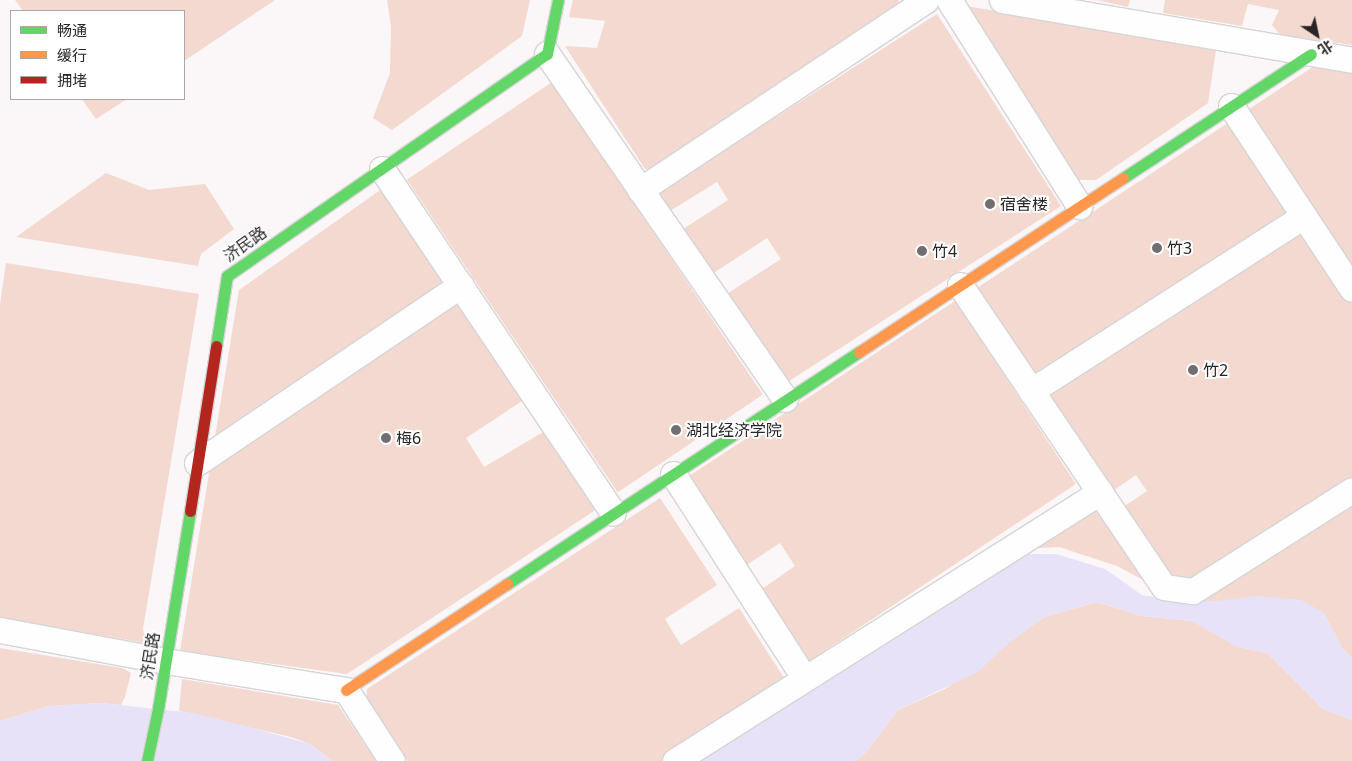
<!DOCTYPE html>
<html>
<head>
<meta charset="utf-8">
<style>
	body { margin:0 }
	#map { position:relative; width:1352px; height:761px; overflow:hidden; background:#fbf6f8; font-family:"Noto Sans","Noto Sans SC",sans-serif }
	div>[style] { position:absolute }
	[style*='--x'] { left:calc(var(--x)*1px); top:calc(var(--y)*1px); width:calc(var(--w)*1px); rotate:calc(var(--a)*1deg) }
	.green>* { inset:0; background:#f3d9d0; transform-origin:0 0 }
	.water>* { inset:0; background:#e7e2f7 }
	.roads { filter:drop-shadow(1px 0 #d7d4d5) drop-shadow(-1px 0 #d7d4d5) drop-shadow(0 1px #d7d4d5) drop-shadow(0 -1px #d7d4d5) }
	.street>* { height:25px; margin:-12.5px; padding:0 12.5px; transform-origin:12.5px; border-radius:12.5px; background:#fefefe }
	.fast>* { height:11px; margin:-5.5px; padding:0 5.5px; transform-origin:5.5px; border-radius:5.5px; background:#63d668 }
	.slow>* { height:11px; margin:-5.5px; padding:0 5.5px; transform-origin:5.5px; border-radius:5.5px; background:#ff974d }
	.jam>* { height:11px; margin:-5.5px; padding:0 5.5px; transform-origin:5.5px; border-radius:5.5px; background:#b3261e }
	.dots>* { width:14px; height:14px; translate:-50% -50%; box-sizing:border-box; border:2px solid #fff; border-radius:50% }
	span { translate:-50% -50%; white-space:nowrap; text-align:center; line-height:1.15; -webkit-text-stroke:4px #fff; paint-order:stroke }
	.poi-label { font-size:16px; color:#282526 }
	.left { translate:0 -50%; text-align:left }
	.street-label { font-size:16px; color:#282526 }
	.legend { position:absolute; left:10px; top:10px; width:175px; height:90px; box-sizing:border-box; background:#fff; border:1px solid #a9a8a8; margin:0; padding:6px 9px; list-style:none; font-size:15px; color:#282526 }
	.legend li { display:flex; align-items:center; gap:10px; height:25px }
	.legend b { width:25px; border:1px solid #a9a8a8 }
	.north { position:absolute; left:1292px; top:10px; width:50px; height:50px; -webkit-text-stroke:4px #fff; paint-order:stroke; rotate:146deg; font-size:14px; font-weight:700; line-height:20px; text-align:center; color:#282526 }
	.north::after { content:''; display:block; margin:auto; width:18px; height:22px; background:#282526; clip-path:polygon(50% 0,100% 100%,50% 72%,0 100%) }
</style>
</head>
<body>
<div id="map">
	<div class="green">
		<i style="clip-path:polygon(15px 0,275px 0,184px 61px,184px 11px,23px 11px)"></i>
		<i style="clip-path:polygon(387px 0,530px 0,522px 36px,392px 130px,373px 118px,390px 73px,391px 26px)"></i>
		<i style="clip-path:polygon(573px 0,899px 0,896px 10px,659px 168px,645px 169px,565px 46px,597px 48px,605px 21px,569px 17px)"></i>
		<i style="clip-path:polygon(1097px 0,1130px 0,1128px 7px)"></i>
		<i style="clip-path:polygon(1165px 0,1352px 0,1352px 45px,1280px 35px,1272px 25px,1279px 10px,1248px 4px,1242px 26px,1163px 13px)"></i>
		<i style="clip-path:polygon(967px 6px,1216px 50px,1208px 103px,1096px 180px,1078px 180px)"></i>
		<i style="clip-path:polygon(937px 14px,1061px 206px,783px 385px,725px 295px,781px 259px,767px 238px,712px 274px,683px 229px,728px 200px,717px 182px,670px 211px,658px 193px)"></i>
		<i style="clip-path:polygon(1313px 67px,1352px 74px,1352px 289px,1304px 216px,1034px 381px,974px 290px)"></i>
		<i style="left:552px;top:82px;width:377px;height:175px;rotate:56deg"></i>
		<i style="clip-path:polygon(82px 99px,127px 99px,96px 119px)"></i>
		<i style="clip-path:polygon(106px 173px,149px 190px,205px 184px,234px 229px,201px 254px,198px 266px,16px 237px)"></i>
		<i style="clip-path:polygon(383px 188px,525px 399px,466px 438px,484px 467px,545px 431px,597px 509px,347px 674px,180px 651px,239px 290px)"></i>
		<i style="clip-path:polygon(1303px 226px,1352px 302px,1352px 479px,1167px 599px,1114px 513px,1147px 491px,1136px 475px,1104px 497px,1039px 393px)"></i>
		<i style="clip-path:polygon(6px 263px,199px 294px,143px 629px,146px 643px,0 618px,0 304px)"></i>
		<i style="clip-path:polygon(955px 301px,1076px 484px,806px 663px,759px 591px,795px 566px,780px 543px,742px 568px,683px 480px)"></i>
		<i style="clip-path:polygon(1352px 488px,1352px 658px,1342px 648px,1324px 613px,1216px 601px,1195px 601px)"></i>
		<i style="clip-path:polygon(660px 498px,717px 585px,665px 619px,681px 645px,739px 608px,788px 684px,671px 761px,408px 761px,366px 700px,367px 689px)"></i>
		<i style="clip-path:polygon(1090px 503px,1147px 582px,1117px 566px,1059px 547px,1020px 549px)"></i>
		<i style="clip-path:polygon(1097px 602px,1141px 616px,1192px 621px,1238px 647px,1267px 653px,1323px 709px,1352px 720px,1352px 761px,856px 761px,867px 751px,898px 710px,945px 689px,1044px 617px)"></i>
		<i style="clip-path:polygon(0 648px,122px 668px,131px 673px,125px 697px,121px 705px,101px 703px,49px 706px,0 721px)"></i>
		<i style="clip-path:polygon(182px 679px,338px 705px,376px 761px,333px 761px,310px 744px,291px 737px,179px 711px)"></i>
	</div>
	<div class="water">
		<i style="clip-path:polygon(1012px 554px,1056px 554px,1105px 569px,1142px 595px,1167px 599px,1216px 601px,1258px 596px,1301px 600px,1324px 613px,1342px 648px,1352px 658px,1352px 720px,1323px 709px,1267px 653px,1238px 647px,1192px 621px,1141px 616px,1097px 602px,1044px 617px,1009px 643px,978px 672px,898px 710px,867px 751px,856px 761px,691px 761px)"></i>
		<i style="clip-path:polygon(101px 703px,193px 713px,238px 724px,310px 744px,333px 761px,0 761px,0 721px,49px 706px)"></i>
	</div>
	<div class="roads">
		<div class="street">
			<i style="--x:949;--y:0;--w:244;--a:57.7"></i>
			<i style="--x:1002;--y:0;--w:355;--a:9.7"></i>
			<i style="--x:547;--y:54;--w:419;--a:55.4"></i>
			<i style="--x:1231;--y:106;--w:219;--a:56.5"></i>
			<i style="--x:382;--y:169;--w:414;--a:56.1"></i>
			<i style="--x:640;--y:190;--w:343;--a:-33.6"></i>
			<i style="--x:960;--y:285;--w:364;--a:56"></i>
			<i style="--x:1164;--y:587;--w:29;--a:8"></i>
			<i style="--x:1193;--y:591;--w:188;--a:-32.4"></i>
			<i style="--x:1031;--y:391;--w:324;--a:-32.7"></i>
			<i style="--x:197;--y:463;--w:318;--a:-34"></i>
			<i style="--x:673;--y:474;--w:242;--a:57.2"></i>
			<i style="--x:0;--y:630;--w:169;--a:10.6"></i>
			<i style="--x:166;--y:661;--w:182;--a:9.2"></i>
			<i style="--x:346;--y:690;--w:85;--a:57.1"></i>
			<i style="--x:675;--y:761;--w:503;--a:-32.33"></i>
		</div>
		<div class="fast">
			<i style="--x:1123;--y:178;--w:225;--a:-33.4"></i>
			<i style="--x:216;--y:346;--w:71;--a:-81.1"></i>
			<i style="--x:227;--y:276;--w:389;--a:-34.8"></i>
			<i style="--x:547;--y:54;--w:55;--a:-78.5"></i>
			<i style="--x:507;--y:584;--w:422;--a:-33.4"></i>
			<i style="--x:147;--y:761;--w:53;--a:-78.1"></i>
			<i style="--x:158;--y:709;--w:201;--a:-80.8"></i>
		</div>
		<div class="slow">
			<i style="--x:859;--y:352;--w:316;--a:-33.4"></i>
			<i style="--x:346;--y:690;--w:193;--a:-33.4"></i>
		</div>
		<div class="jam">
			<i style="--x:190;--y:511;--w:167;--a:-81"></i>
		</div>
	</div>
	<div class="dots">
		<i style="left:990px;top:204px;background:#726e70"></i>
		<i style="left:1157px;top:248px;background:#726e70"></i>
		<i style="left:922px;top:251px;background:#726e70"></i>
		<i style="left:1193px;top:370px;background:#726e70"></i>
		<i style="left:676px;top:430px;background:#726e70"></i>
		<i style="left:386px;top:438px;background:#726e70"></i>
	</div>
	<div class="poi-label">
		<span class="left" style="left:1000px;top:204px">宿舍楼</span>
		<span class="left" style="left:1167px;top:248px">竹3</span>
		<span class="left" style="left:932px;top:251px">竹4</span>
		<span class="left" style="left:1203px;top:370px">竹2</span>
		<span class="left" style="left:686px;top:430px">湖北经济学院</span>
		<span class="left" style="left:396px;top:438px">梅6</span>
	</div>
	<div class="street-label">
		<span style="left:245px;top:244px;rotate:-35deg">济民路</span>
		<span style="left:150px;top:656px;rotate:-81deg">济民路</span>
	</div>
	<ul class="legend">
	<li><b style="height:6px;background:#63d668"></b>畅通</li>
	<li><b style="height:6px;background:#ff974d"></b>缓行</li>
	<li><b style="height:6px;background:#b3261e"></b>拥堵</li>
	</ul>
	<div class="north">北</div>
</div>
</body>
</html>
